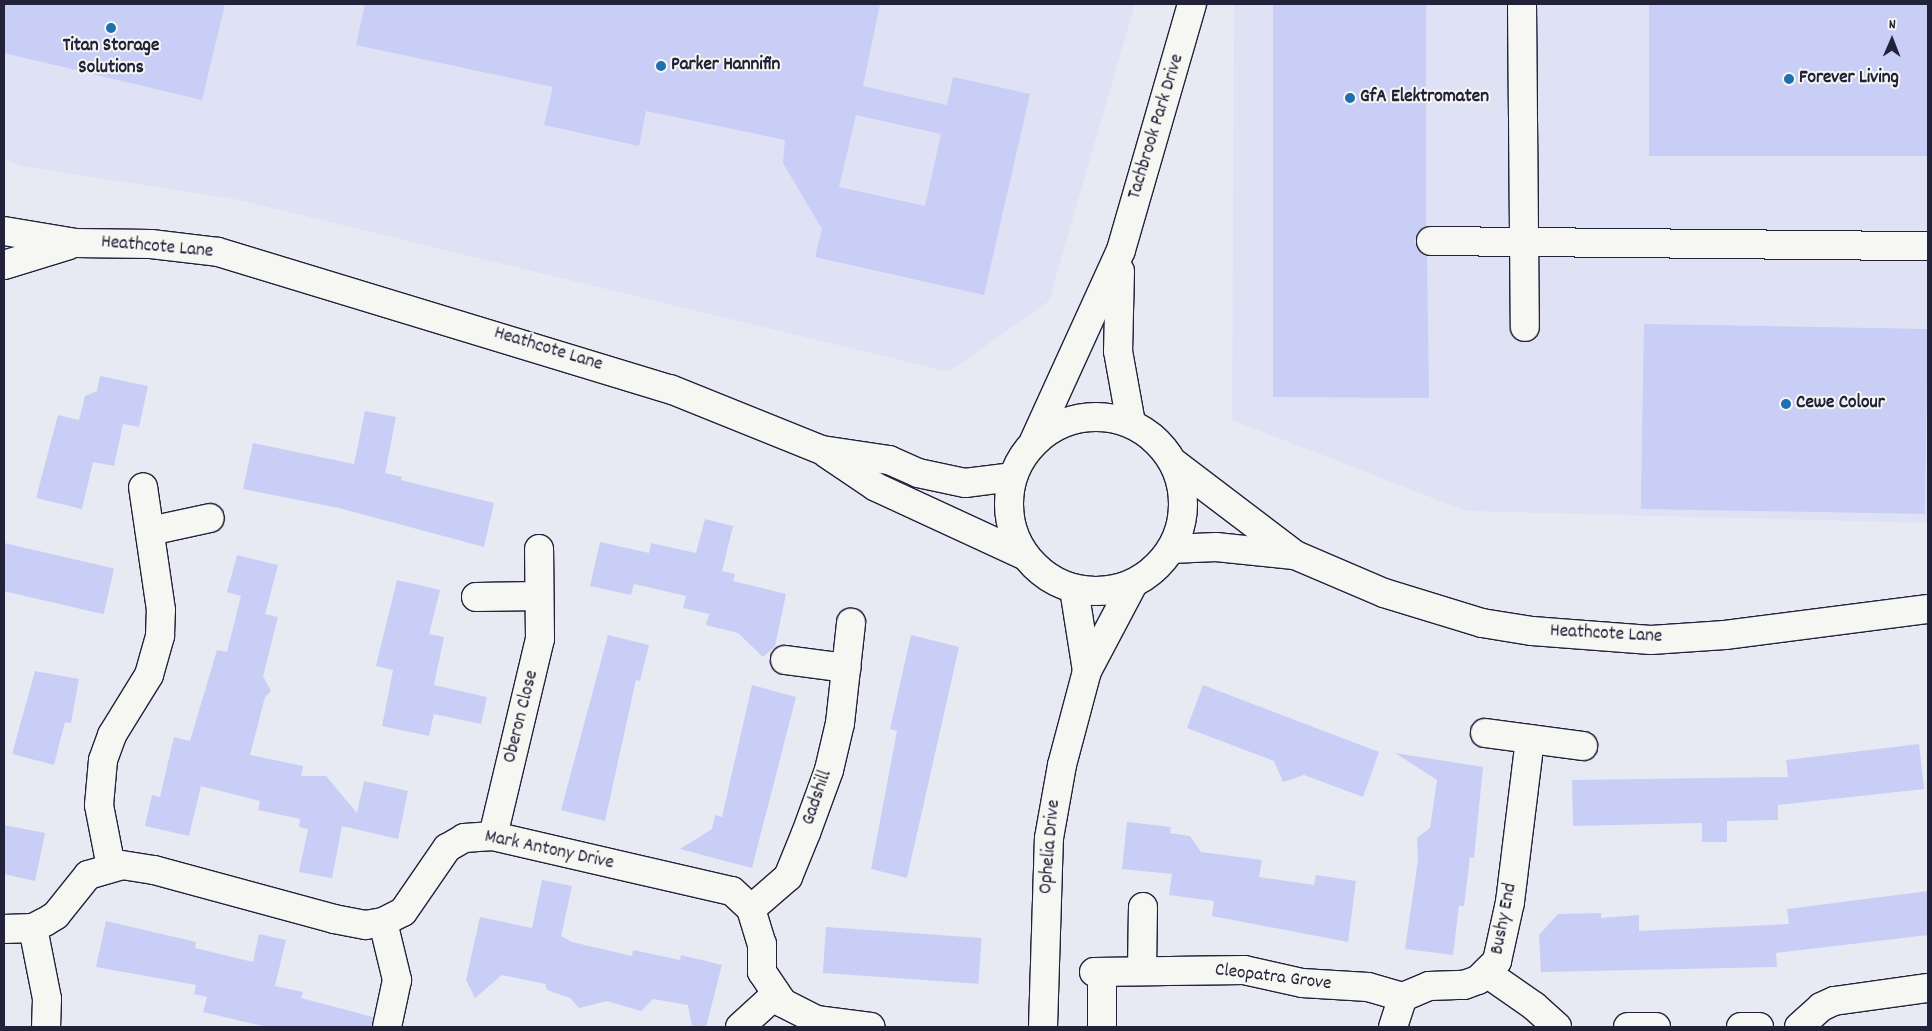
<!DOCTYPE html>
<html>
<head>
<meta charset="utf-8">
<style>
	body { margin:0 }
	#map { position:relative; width:1932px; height:1031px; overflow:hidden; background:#e8eaf3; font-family:Dekko,sans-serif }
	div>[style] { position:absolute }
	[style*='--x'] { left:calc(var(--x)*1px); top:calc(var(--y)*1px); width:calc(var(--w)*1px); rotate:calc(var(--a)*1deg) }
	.built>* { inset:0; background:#dfe2f4 }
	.building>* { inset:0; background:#c9cef6; transform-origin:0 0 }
	.roads { filter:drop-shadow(1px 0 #22223b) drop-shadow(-1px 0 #22223b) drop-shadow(0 1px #22223b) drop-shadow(0 -1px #22223b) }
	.minor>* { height:28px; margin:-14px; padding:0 14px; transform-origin:14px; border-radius:14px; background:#f6f6f2 }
	.minor>.ring { margin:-14px; padding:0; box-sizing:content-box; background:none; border:28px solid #f6f6f2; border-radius:50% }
	.dots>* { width:14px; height:14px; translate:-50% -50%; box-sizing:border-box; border:2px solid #f6f6f2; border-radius:50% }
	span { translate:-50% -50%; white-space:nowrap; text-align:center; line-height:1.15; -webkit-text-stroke:4px #f6f6f2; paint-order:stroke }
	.poi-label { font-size:19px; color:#22223b; font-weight:700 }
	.left { translate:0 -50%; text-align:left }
	.street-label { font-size:19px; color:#22223b }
	.frame { position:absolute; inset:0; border:5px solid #22223b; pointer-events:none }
	.north { position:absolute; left:1867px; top:15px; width:50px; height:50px; -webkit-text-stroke:4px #f6f6f2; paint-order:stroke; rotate:1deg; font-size:14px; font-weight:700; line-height:20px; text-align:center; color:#22223b }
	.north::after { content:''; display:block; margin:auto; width:18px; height:22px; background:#22223b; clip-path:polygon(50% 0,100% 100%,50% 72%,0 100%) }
</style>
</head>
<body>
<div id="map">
	<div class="built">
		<i style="clip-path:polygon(4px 4px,1135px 4px,1049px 301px,949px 372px,234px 199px,21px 166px,4px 159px)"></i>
		<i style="clip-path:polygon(1234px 4px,1928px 4px,1928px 523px,1466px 511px,1232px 420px)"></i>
	</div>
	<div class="building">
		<i style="clip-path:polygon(4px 4px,225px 4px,202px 100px,4px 53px)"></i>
		<i style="clip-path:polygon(evenodd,365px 4px,880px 4px,863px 86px,947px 105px,953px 77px,1030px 94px,984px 295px,815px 257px,822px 229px,783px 163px,785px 140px,646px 111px,639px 146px,544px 125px,553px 87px,356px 45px,365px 4px,856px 115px,941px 134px,925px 206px,839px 187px,856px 115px)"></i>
		<i style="clip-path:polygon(1273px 4px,1426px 4px,1426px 227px,1418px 233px,1415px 241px,1418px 249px,1427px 256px,1429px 398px,1273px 397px)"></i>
		<i style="left:1649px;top:4px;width:279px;height:152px"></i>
		<i style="left:1644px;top:324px;width:284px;height:185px;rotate:1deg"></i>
		<i style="clip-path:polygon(100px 376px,148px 386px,139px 427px,123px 424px,114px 466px,93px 462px,82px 509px,36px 498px,58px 415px,79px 420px,85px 396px,97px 391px)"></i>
		<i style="clip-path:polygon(365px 411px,396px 417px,385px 473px,402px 477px,401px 480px,494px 503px,484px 547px,339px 508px,243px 489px,253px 443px,354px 464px)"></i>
		<i style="clip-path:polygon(705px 519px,733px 526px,722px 571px,735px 574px,733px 581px,786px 594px,775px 646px,763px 657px,738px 633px,706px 625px,709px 614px,683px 608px,686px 596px,634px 584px,631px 595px,590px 586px,600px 542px,649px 553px,651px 543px,696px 553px)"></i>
		<i style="left:4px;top:543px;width:113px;height:47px;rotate:13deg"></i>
		<i style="clip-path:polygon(237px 555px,278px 565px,265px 614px,278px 617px,263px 676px,271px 691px,265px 697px,250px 755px,303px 766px,301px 776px,326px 776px,357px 813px,364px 781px,408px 791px,398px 839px,342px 826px,332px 878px,299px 872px,308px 829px,299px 827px,300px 819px,258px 810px,260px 801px,201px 786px,189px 836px,145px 826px,152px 795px,160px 797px,174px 737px,190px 741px,217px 650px,227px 652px,241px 596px,227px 592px)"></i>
		<i style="clip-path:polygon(397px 580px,440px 590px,429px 634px,444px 637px,434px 685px,487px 697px,481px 724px,434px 714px,429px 736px,382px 726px,393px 670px,376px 666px)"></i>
		<i style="clip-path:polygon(608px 635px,649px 645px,640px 681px,636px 680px,605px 821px,561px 810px)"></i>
		<i style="clip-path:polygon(911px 635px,959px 647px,907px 878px,871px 869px,897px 731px,890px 729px)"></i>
		<i style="clip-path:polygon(35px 671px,79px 679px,71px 723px,65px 722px,54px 765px,12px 754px)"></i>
		<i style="clip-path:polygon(752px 685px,796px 697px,752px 868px,680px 849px,712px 829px,715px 815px,722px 817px)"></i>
		<i style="clip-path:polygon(1203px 685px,1379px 752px,1363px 797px,1304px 775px,1283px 782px,1274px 761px,1187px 728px)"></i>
		<i style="clip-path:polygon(1919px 744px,1924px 789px,1778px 805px,1778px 820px,1727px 821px,1727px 842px,1702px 842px,1702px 823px,1573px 826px,1572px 780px,1788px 777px,1786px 760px)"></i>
		<i style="clip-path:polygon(1395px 753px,1483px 767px,1474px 858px,1470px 857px,1464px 906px,1459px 906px,1453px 955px,1405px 949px,1418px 860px,1417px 838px,1430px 828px,1437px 780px)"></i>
		<i style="clip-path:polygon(1127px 822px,1171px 827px,1170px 833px,1190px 836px,1201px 852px,1262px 860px,1259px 877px,1314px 885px,1316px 875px,1356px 881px,1348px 942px,1212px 916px,1214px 901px,1169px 895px,1172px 874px,1122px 869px)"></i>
		<i style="clip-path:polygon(4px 825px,45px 833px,35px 881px,4px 874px)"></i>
		<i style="clip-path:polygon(542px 880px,572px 886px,561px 936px,572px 942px,632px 956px,633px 950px,680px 960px,681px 955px,722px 965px,706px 1027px,692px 1027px,688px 1005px,653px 999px,641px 1011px,607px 1001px,579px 1008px,570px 998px,547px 990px,545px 984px,502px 975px,475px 998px,466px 980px,480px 917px,532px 928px)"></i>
		<i style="clip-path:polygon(1928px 891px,1928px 935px,1776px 953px,1777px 967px,1541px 972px,1539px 935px,1558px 914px,1601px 913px,1601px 918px,1639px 915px,1639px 931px,1789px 924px,1787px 909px)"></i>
		<i style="clip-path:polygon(106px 921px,196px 942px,195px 948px,253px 962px,259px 934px,286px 940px,275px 986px,303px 992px,301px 998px,373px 1017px,372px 1027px,267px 1027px,203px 1012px,207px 997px,194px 994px,196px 985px,96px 967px)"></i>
		<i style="left:826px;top:927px;width:156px;height:46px;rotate:4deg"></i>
	</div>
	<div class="roads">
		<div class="minor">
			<i style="--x:1522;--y:4;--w:323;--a:89.5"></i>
			<i style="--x:4;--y:231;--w:73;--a:9.5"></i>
			<i style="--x:76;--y:243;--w:75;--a:0.8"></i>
			<i style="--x:151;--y:244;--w:67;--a:6.8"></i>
			<i style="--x:218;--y:252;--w:472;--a:16.9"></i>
			<i style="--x:670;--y:389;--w:164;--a:21.9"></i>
			<i style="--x:822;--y:450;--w:68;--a:8.5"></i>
			<i style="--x:889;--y:460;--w:32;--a:24"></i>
			<i style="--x:918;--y:473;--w:48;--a:12"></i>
			<i style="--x:965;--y:483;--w:47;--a:-7.3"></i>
			<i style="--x:1431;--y:241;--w:497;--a:0.6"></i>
			<i style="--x:4;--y:265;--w:68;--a:-17.1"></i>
			<i style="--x:1120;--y:271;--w:80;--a:91.4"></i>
			<i style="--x:1118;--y:351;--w:73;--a:79.8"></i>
			<i class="ring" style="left:1009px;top:417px;width:146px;height:146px"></i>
			<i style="--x:1034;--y:441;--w:210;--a:-65.5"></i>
			<i style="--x:1121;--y:250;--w:256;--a:-73.9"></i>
			<i style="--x:827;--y:454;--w:59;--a:34"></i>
			<i style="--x:876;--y:487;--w:164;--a:24.8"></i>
			<i style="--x:1174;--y:463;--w:152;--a:37.2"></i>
			<i style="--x:1295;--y:555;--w:97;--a:23.1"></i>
			<i style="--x:1384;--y:593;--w:102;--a:17"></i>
			<i style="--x:1482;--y:623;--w:51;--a:9.1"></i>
			<i style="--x:1532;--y:631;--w:119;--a:4.3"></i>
			<i style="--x:1651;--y:640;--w:74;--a:-3.9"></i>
			<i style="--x:1725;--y:635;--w:205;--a:-7.3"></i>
			<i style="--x:150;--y:531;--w:61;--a:-12.2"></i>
			<i style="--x:1171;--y:549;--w:45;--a:-2.5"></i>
			<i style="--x:1216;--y:547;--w:76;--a:6"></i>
			<i style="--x:1074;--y:589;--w:83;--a:81"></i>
			<i style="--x:476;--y:597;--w:63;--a:-0.9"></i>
			<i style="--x:785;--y:660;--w:62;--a:7.5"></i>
			<i style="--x:1485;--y:733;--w:99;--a:7.6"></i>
			<i style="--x:493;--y:836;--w:203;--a:-76.6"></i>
			<i style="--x:540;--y:639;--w:90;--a:-90.6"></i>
			<i style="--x:111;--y:867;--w:63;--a:-101"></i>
			<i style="--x:99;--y:805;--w:45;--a:-84.9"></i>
			<i style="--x:103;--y:760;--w:27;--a:-70"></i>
			<i style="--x:112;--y:735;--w:70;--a:-58.3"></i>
			<i style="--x:149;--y:675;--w:41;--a:-74.2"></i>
			<i style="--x:160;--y:636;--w:26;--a:-88"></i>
			<i style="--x:161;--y:610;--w:124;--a:-98.3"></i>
			<i style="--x:751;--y:909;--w:49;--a:-40.9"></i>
			<i style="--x:788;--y:877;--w:48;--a:-67.8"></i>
			<i style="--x:806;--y:833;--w:67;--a:-69.9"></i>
			<i style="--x:829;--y:770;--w:48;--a:-76.8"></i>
			<i style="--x:840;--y:723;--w:101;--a:-83.7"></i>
			<i style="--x:383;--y:922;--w:60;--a:76.4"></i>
			<i style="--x:397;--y:980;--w:48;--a:102"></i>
			<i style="--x:33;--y:928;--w:72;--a:78.8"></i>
			<i style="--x:47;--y:999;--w:28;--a:92"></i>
			<i style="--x:4;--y:929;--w:29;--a:-2"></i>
			<i style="--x:33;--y:928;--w:13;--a:-27"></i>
			<i style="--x:45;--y:922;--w:13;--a:-32"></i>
			<i style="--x:56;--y:915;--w:51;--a:-51.3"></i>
			<i style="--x:88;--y:875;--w:35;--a:-16"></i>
			<i style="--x:122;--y:865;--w:32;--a:9"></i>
			<i style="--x:154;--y:870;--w:187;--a:15.2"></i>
			<i style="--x:334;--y:919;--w:32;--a:11"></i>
			<i style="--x:365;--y:925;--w:18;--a:-9"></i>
			<i style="--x:383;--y:922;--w:22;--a:-27"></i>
			<i style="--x:403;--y:912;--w:78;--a:-55.5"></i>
			<i style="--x:447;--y:848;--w:20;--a:-30"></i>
			<i style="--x:464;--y:838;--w:29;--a:-4"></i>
			<i style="--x:493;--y:836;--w:245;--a:13"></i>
			<i style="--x:732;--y:891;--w:26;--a:43"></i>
			<i style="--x:751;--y:909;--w:37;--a:73"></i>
			<i style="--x:762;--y:944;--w:28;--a:90"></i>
			<i style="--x:762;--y:972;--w:37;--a:56"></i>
			<i style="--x:783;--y:1003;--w:37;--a:27"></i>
			<i style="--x:816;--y:1020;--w:55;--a:7.3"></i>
			<i style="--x:1142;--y:970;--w:63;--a:-89.1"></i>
			<i style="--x:1094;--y:972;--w:150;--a:-0.8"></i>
			<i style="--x:1244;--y:970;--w:59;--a:12.6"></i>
			<i style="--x:1302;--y:983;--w:66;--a:3.5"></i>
			<i style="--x:1368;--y:987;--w:36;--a:16"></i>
			<i style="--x:1102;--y:972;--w:55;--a:90"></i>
			<i style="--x:1488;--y:974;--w:56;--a:34.8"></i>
			<i style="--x:1534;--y:1006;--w:31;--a:42"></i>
			<i style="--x:740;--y:1027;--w:47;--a:-42.4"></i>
			<i style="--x:1043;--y:1027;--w:189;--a:-88.2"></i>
			<i style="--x:1049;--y:838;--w:74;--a:-79.9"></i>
			<i style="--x:1062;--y:765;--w:97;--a:-75.1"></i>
			<i style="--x:1087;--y:671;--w:98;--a:-62.1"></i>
			<i style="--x:1393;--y:1027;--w:32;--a:-72"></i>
			<i style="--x:1403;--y:997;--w:28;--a:-23"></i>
			<i style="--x:1429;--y:986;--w:35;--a:-2"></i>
			<i style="--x:1464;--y:985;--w:15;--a:-20"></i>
			<i style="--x:1478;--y:980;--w:27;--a:-45"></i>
			<i style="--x:1497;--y:961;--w:60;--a:-77.6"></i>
			<i style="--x:1510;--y:902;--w:164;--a:-83"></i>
			<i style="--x:1628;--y:1027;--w:28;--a:0"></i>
			<i style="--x:1741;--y:1027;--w:18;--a:0"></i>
			<i style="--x:1799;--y:1027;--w:30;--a:-42"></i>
			<i style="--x:1821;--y:1007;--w:14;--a:-25"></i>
			<i style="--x:1834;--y:1001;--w:95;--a:-7.9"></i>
		</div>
	</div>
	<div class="dots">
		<i style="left:111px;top:28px;background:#1f6fb2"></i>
		<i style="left:661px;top:66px;background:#1f6fb2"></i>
		<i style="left:1789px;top:79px;background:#1f6fb2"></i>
		<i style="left:1350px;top:98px;background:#1f6fb2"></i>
		<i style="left:1786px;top:404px;background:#1f6fb2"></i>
	</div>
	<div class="poi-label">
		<span style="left:111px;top:58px">Titan Storage<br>Solutions</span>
		<span class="left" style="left:671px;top:66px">Parker Hannifin</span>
		<span class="left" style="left:1799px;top:79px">Forever Living</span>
		<span class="left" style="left:1360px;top:98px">GfA Elektromaten</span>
		<span class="left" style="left:1796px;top:404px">Cewe Colour</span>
	</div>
	<div class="street-label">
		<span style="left:1157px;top:127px;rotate:-73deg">Tachbrook Park Drive</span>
		<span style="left:157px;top:248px;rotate:5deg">Heathcote Lane</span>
		<span style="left:548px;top:350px;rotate:17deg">Heathcote Lane</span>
		<span style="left:1606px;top:635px;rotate:3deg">Heathcote Lane</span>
		<span style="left:522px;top:717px;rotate:-76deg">Oberon Close</span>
		<span style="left:818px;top:798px;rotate:-71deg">Gadshill</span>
		<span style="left:1051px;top:847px;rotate:-85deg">Ophelia Drive</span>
		<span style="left:549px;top:851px;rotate:12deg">Mark Antony Drive</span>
		<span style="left:1505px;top:919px;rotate:-79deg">Bushy End</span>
		<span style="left:1273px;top:978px;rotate:7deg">Cleopatra Grove</span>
	</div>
	<div class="frame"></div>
	<div class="north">N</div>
</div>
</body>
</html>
